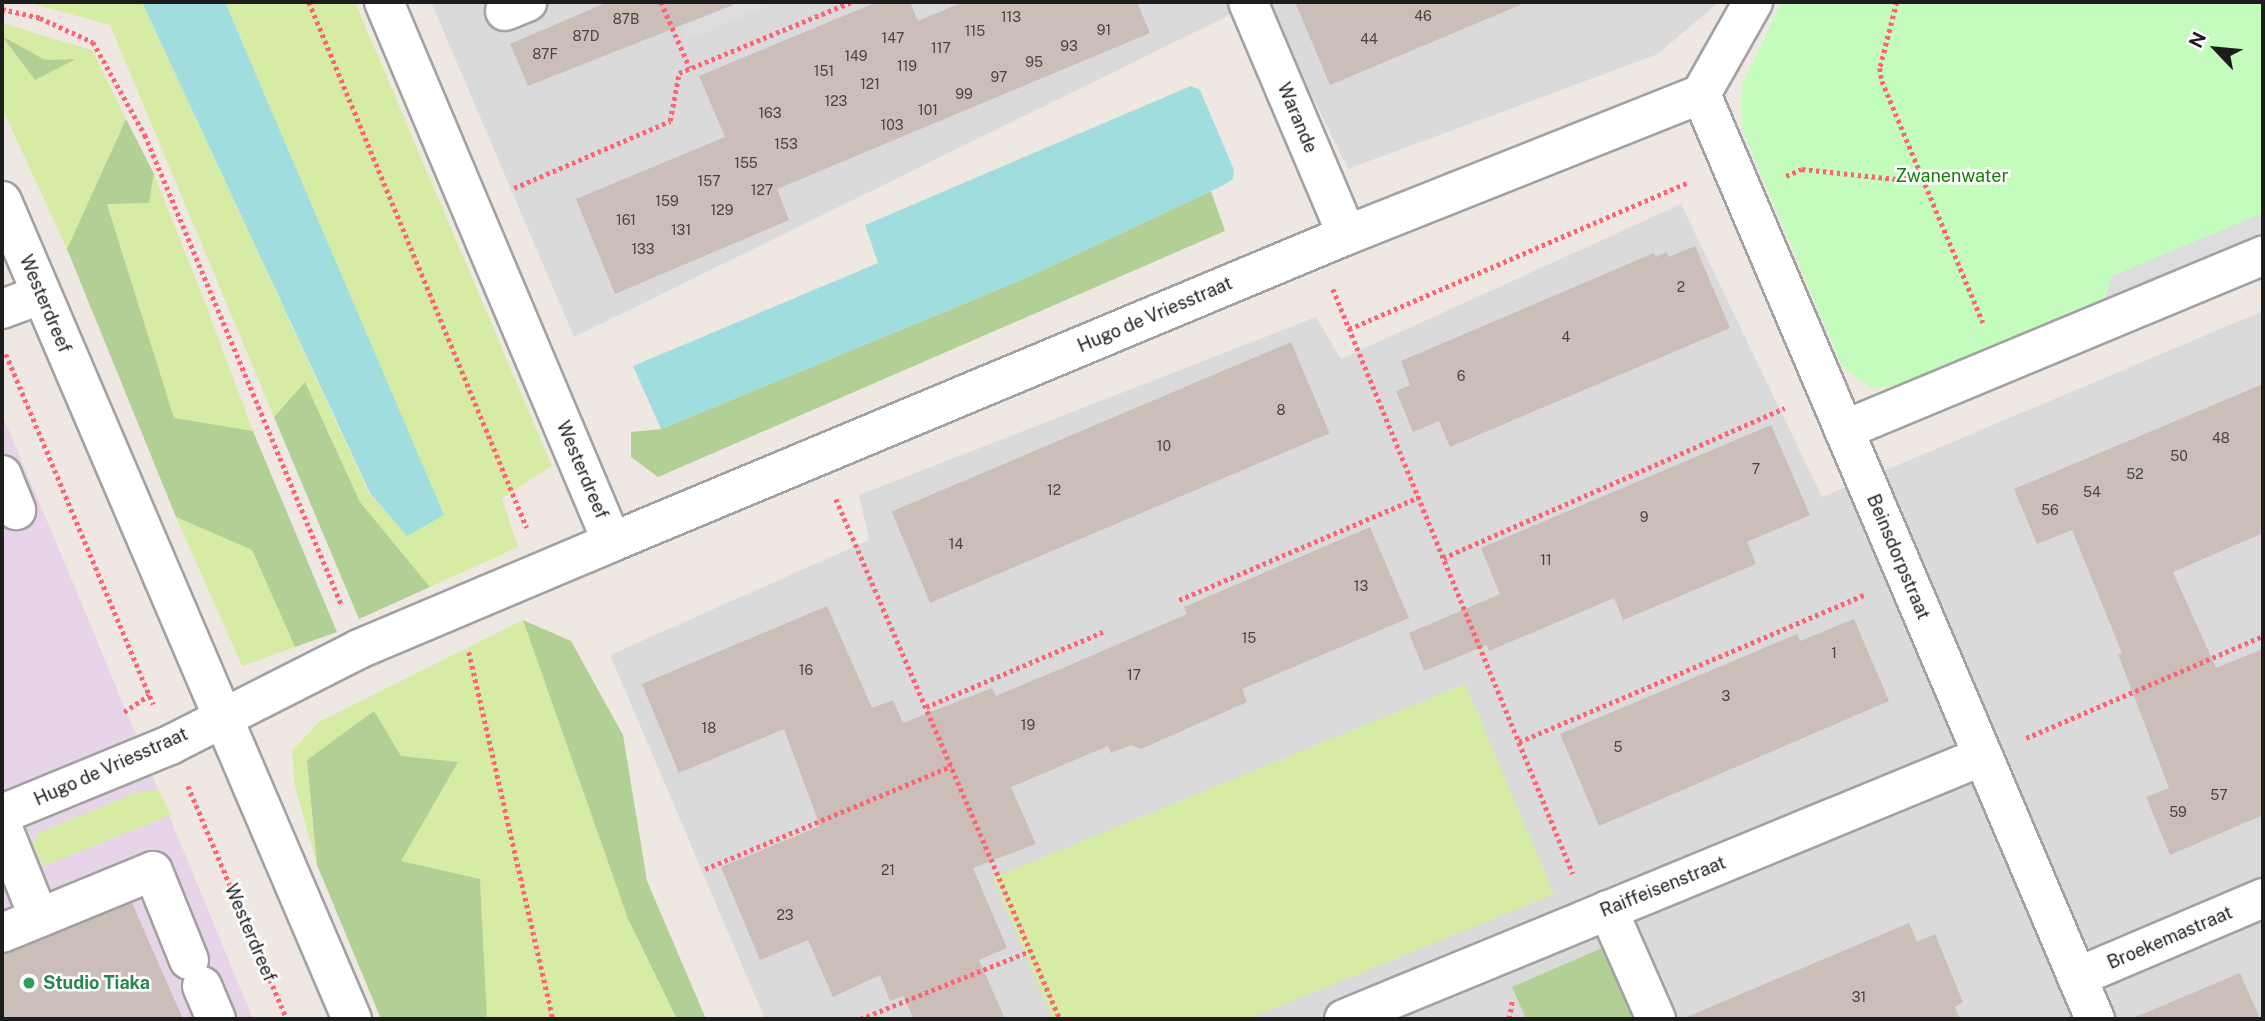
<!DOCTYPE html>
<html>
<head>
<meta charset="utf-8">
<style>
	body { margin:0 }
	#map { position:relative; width:2265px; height:1021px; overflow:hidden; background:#efe8e2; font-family:"Public Sans",sans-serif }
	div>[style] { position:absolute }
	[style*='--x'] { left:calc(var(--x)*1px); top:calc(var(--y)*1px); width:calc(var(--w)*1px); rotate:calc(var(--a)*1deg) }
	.residential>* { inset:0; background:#dbdada }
	.industrial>* { inset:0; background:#e8d4e8 }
	.grass>* { inset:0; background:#d6eca5 }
	.forest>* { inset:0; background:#b2d095 }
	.park>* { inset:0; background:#c3fcbc }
	.parking>* { inset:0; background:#ddd }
	.water>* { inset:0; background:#a0dddf }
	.building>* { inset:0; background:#cbbdb8; transform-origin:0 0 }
	.path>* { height:4.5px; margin-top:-2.25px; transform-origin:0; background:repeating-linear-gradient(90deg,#ff6371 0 3.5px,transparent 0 7px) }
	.roads { filter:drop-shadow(2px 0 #a1a1a1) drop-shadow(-2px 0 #a1a1a1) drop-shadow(0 2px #a1a1a1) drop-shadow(0 -2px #a1a1a1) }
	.minor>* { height:38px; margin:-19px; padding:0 19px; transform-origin:19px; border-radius:19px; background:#fff }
	.dots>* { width:19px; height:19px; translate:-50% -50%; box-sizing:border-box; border:4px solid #fff; border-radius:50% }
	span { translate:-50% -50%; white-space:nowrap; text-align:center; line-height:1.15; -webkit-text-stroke:5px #fff; paint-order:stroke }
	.number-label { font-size:14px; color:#484544 }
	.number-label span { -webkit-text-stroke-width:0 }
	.street-label { font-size:18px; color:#1d1d1d }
	.park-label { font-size:18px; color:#138006 }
	.leisure-label { font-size:18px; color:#27864d; font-weight:700 }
	.left { translate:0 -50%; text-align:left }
	.frame { position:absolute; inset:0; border:4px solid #1d1d1d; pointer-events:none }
	.north { position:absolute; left:2181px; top:14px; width:70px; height:70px; -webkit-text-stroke:5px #fff; paint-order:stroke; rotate:296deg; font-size:19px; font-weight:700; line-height:28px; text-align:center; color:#1d1d1d }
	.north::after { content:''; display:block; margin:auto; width:24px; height:32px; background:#1d1d1d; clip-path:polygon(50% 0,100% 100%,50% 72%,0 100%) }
</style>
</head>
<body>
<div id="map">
	<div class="residential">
		<i style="clip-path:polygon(431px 2px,1256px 2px,574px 337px)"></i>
		<i style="clip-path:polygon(1266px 2px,1719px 2px,1658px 54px,1348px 169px)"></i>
		<i style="clip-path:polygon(1681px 204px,1822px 497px,2263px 311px,2263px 1019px,765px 1019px,610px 655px,869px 540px,859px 495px,1316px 317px,1341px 359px)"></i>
	</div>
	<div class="industrial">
		<i style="clip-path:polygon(2px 414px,77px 592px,253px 1019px,2px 1019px)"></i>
	</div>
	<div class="grass">
		<i style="clip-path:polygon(26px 2px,142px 2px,369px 493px,407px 535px,443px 515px,225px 2px,355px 2px,552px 466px,502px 498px,518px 547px,430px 587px,360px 502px,305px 382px,274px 417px,110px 25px)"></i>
		<i style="clip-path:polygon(2px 23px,92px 50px,126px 119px,67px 249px,2px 108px)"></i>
		<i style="clip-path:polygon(154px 174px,203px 297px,253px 431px,174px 419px,107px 203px,149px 203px)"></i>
		<i style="clip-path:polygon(176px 517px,252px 550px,295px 647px,242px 666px)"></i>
		<i style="clip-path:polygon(523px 620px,628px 919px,677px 1019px,487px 1019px,480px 879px,400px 861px,401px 757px,374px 711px,307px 760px,317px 865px,295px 786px,292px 751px,319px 722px)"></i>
		<i style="clip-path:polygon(1465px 684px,1554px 894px,1248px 1019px,1053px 1019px,993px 878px)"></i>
		<i style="clip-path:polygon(159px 790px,171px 815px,43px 866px,33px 844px,38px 833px,137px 792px)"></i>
	</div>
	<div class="forest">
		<i style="clip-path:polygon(2px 36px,45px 60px,76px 59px,35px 80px)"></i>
		<i style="clip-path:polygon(126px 119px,154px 174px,149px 203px,107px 204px,174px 418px,253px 431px,337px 632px,295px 647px,252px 550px,176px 517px,67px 249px)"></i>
		<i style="clip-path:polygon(1211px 191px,1225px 231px,658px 477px,631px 457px,631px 432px,661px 429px,1028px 277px)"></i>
		<i style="clip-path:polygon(305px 382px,360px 502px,430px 587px,359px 619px,274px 417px)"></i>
		<i style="clip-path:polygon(523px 620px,571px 641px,623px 735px,647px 881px,706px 1019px,677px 1019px,628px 919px)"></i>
		<i style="clip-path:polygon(374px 711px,401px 756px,458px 762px,401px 861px,480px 879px,487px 1019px,381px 1019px,317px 865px,307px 760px)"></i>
		<i style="clip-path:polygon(1616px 942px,1648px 1019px,1526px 1019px,1512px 987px)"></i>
	</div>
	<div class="park">
		<i style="clip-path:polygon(1782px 2px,2263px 2px,2263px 234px,1905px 384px,1870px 388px,1842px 366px,1742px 129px,1742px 84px)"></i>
	</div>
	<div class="parking">
		<i style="clip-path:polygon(672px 2px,777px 2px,688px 40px)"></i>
		<i style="clip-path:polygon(2263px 213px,2263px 234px,2105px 299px,2112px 276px)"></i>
	</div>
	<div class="water">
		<i style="clip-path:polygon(142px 2px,225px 2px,444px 515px,407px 536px,370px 493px)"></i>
		<i style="clip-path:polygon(1191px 86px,1200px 90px,1234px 170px,1233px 179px,1224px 185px,1028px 277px,661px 429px,633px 366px,878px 263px,865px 225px)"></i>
	</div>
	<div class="building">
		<i style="clip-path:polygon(608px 2px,732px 2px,733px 5px,528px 86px,510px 44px)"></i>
		<i style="clip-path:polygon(877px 2px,910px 2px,918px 21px,963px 2px,1137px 2px,1150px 33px,777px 189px,789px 220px,615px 294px,576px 199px,725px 137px,699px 76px)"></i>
		<i style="clip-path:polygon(1295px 2px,1527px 2px,1330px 85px)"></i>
		<i style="clip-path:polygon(1695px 246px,1730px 328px,1450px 447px,1439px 421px,1413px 432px,1396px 391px,1410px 385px,1401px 361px,1654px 253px,1656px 257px,1666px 252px,1669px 257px)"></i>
		<i style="left:1291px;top:342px;width:99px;height:434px;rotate:67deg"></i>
		<i style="clip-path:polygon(2263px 384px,2263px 533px,2173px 572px,2216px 668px,2263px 649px,2263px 815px,2170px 855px,2146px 797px,2169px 788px,2118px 654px,2122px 653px,2072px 530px,2037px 544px,2014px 489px)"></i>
		<i style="clip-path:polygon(1771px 425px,1810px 515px,1747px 542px,1756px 564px,1623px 620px,1614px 598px,1489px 651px,1487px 645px,1424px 671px,1409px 633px,1500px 594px,1481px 548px)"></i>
		<i style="clip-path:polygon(1370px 527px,1409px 618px,1242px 689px,1247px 702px,1141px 749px,1131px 745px,1111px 753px,1108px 746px,1011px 787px,1036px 844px,973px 868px,1007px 948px,979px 960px,1005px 1019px,914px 1019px,903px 996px,890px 1001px,880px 975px,833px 997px,808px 940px,760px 960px,721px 867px,820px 826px,784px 729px,679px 773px,642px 684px,827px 606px,872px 708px,893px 700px,903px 723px,992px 688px,996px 696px,1077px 662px,1187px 614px,1184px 607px)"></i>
		<i style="clip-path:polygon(1854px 619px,1889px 701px,1599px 826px,1560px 734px,1797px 634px,1800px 641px)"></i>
		<i style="clip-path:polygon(132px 903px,183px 1019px,2px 1019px,2px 954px)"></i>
		<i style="clip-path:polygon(1909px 923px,1917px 942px,1935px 934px,1963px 1002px,1955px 1007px,1960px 1019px,1682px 1019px)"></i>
		<i style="clip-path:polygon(2240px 973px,2260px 1019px,2131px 1019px)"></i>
	</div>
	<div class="path">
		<i style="--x:309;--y:2;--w:569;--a:67.49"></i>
		<i style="--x:661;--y:2;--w:72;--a:66.3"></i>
		<i style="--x:1897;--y:2;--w:68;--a:104.4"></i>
		<i style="--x:1880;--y:68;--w:13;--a:81"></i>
		<i style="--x:1882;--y:81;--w:262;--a:67.3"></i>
		<i style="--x:2;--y:9;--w:39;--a:13"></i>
		<i style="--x:40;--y:18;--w:58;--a:24.4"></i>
		<i style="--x:93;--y:42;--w:107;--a:60.8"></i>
		<i style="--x:145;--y:135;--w:511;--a:67.3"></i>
		<i style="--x:1786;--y:176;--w:17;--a:-24"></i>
		<i style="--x:1802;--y:169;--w:95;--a:6.1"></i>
		<i style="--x:1896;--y:179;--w:25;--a:-21"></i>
		<i style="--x:514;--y:188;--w:170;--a:-23.2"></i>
		<i style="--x:670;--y:121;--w:49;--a:-79.4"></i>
		<i style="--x:679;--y:73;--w:186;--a:-22.4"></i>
		<i style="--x:1333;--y:289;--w:632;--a:67.69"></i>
		<i style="--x:1349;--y:329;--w:369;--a:-23.4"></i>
		<i style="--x:6;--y:354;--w:380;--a:67.2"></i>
		<i style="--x:836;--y:499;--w:566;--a:66.7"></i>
		<i style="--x:1443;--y:558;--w:373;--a:-23.7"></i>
		<i style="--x:1179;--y:600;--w:261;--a:-23.2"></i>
		<i style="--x:469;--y:652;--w:376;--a:77.1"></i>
		<i style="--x:926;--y:707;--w:192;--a:-23"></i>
		<i style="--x:124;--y:712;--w:30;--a:-34"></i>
		<i style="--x:2026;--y:738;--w:258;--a:-23.3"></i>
		<i style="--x:1519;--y:742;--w:375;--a:-23.1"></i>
		<i style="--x:188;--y:786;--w:253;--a:67"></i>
		<i style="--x:705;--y:869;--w:267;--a:-22.7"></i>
		<i style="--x:860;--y:1019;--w:183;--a:-21.8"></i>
		<i style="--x:1509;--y:1019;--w:20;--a:-81"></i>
	</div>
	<div class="roads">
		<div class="minor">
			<i style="--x:1248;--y:2;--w:253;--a:67"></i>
			<i style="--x:505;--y:11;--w:24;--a:-22"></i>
			<i style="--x:1701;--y:94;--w:1005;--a:66.93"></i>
			<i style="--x:1701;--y:94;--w:106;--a:-60.5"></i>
			<i style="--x:2;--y:201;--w:890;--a:66.84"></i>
			<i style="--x:2;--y:309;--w:40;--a:-20.2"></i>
			<i style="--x:1844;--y:430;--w:454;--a:-22.6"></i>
			<i style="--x:2;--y:475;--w:38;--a:68"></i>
			<i style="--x:612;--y:542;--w:797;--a:-22.67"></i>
			<i style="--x:1347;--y:235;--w:381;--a:-21.7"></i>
			<i style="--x:2;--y:814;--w:182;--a:-22.3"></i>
			<i style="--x:170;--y:745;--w:212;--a:-26.9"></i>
			<i style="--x:359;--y:649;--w:275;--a:-22.9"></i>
			<i style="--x:612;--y:542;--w:586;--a:-112.89"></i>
			<i style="--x:2;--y:826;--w:99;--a:68.1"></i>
			<i style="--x:1608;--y:910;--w:119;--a:66.2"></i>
			<i style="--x:2;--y:933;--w:163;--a:-22.3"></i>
			<i style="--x:153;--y:871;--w:96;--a:68"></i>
			<i style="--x:2077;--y:977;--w:202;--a:-23"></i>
			<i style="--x:202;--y:986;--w:36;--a:67"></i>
			<i style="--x:1344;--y:1019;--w:691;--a:-22.37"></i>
		</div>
	</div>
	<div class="dots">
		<i style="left:29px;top:983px;background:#2e9e5b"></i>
	</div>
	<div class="number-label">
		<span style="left:1423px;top:16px">46</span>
		<span style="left:1011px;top:17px">113</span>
		<span style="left:626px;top:19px">87B</span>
		<span style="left:1104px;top:30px">91</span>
		<span style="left:975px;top:31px">115</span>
		<span style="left:586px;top:36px">87D</span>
		<span style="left:893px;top:38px">147</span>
		<span style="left:1369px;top:39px">44</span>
		<span style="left:1069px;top:46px">93</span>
		<span style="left:941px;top:48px">117</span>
		<span style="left:545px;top:54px">87F</span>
		<span style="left:856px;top:56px">149</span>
		<span style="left:1034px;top:62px">95</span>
		<span style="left:907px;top:66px">119</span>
		<span style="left:824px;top:71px">151</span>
		<span style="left:999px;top:77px">97</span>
		<span style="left:870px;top:84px">121</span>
		<span style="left:964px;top:94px">99</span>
		<span style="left:836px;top:101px">123</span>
		<span style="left:928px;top:110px">101</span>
		<span style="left:770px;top:113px">163</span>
		<span style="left:892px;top:125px">103</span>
		<span style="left:786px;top:144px">153</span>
		<span style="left:746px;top:163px">155</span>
		<span style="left:709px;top:181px">157</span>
		<span style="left:762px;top:190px">127</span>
		<span style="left:667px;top:201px">159</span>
		<span style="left:722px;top:210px">129</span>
		<span style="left:626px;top:220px">161</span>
		<span style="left:681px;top:230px">131</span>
		<span style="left:643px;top:249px">133</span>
		<span style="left:1681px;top:287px">2</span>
		<span style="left:1566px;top:337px">4</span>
		<span style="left:1461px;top:376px">6</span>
		<span style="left:1281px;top:410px">8</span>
		<span style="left:2221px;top:438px">48</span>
		<span style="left:1164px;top:446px">10</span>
		<span style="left:2179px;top:456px">50</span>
		<span style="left:1756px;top:469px">7</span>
		<span style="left:2135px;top:474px">52</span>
		<span style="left:1054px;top:490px">12</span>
		<span style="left:2092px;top:492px">54</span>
		<span style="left:2050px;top:510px">56</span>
		<span style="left:1644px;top:517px">9</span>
		<span style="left:956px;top:544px">14</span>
		<span style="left:1546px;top:560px">11</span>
		<span style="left:1361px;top:586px">13</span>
		<span style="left:1249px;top:638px">15</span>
		<span style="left:1834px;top:653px">1</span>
		<span style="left:806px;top:670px">16</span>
		<span style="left:1134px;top:675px">17</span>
		<span style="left:1726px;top:696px">3</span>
		<span style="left:1028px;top:725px">19</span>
		<span style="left:709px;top:728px">18</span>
		<span style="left:1618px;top:747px">5</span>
		<span style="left:2219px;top:795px">57</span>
		<span style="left:2178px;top:812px">59</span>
		<span style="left:888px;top:870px">21</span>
		<span style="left:785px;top:915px">23</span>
		<span style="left:1859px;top:997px">31</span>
	</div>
	<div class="street-label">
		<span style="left:1297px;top:118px;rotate:67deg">Warande</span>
		<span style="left:45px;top:304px;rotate:67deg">Westerdreef</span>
		<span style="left:1155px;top:315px;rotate:-23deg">Hugo de Vriesstraat</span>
		<span style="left:582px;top:470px;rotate:67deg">Westerdreef</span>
		<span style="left:1898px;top:557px;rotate:67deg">Beinsdorpstraat</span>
		<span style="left:111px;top:767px;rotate:-24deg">Hugo de Vriesstraat</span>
		<span style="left:1663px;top:887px;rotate:-22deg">Raiffeisenstraat</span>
		<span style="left:250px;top:933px;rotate:67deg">Westerdreef</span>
		<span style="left:2170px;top:938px;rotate:-23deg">Broekemastraat</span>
	</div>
	<div class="park-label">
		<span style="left:1952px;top:176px">Zwanenwater</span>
	</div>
	<div class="leisure-label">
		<span class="left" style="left:43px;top:983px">Studio Tiaka</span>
	</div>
	<div class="frame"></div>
	<div class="north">N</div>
</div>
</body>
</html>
